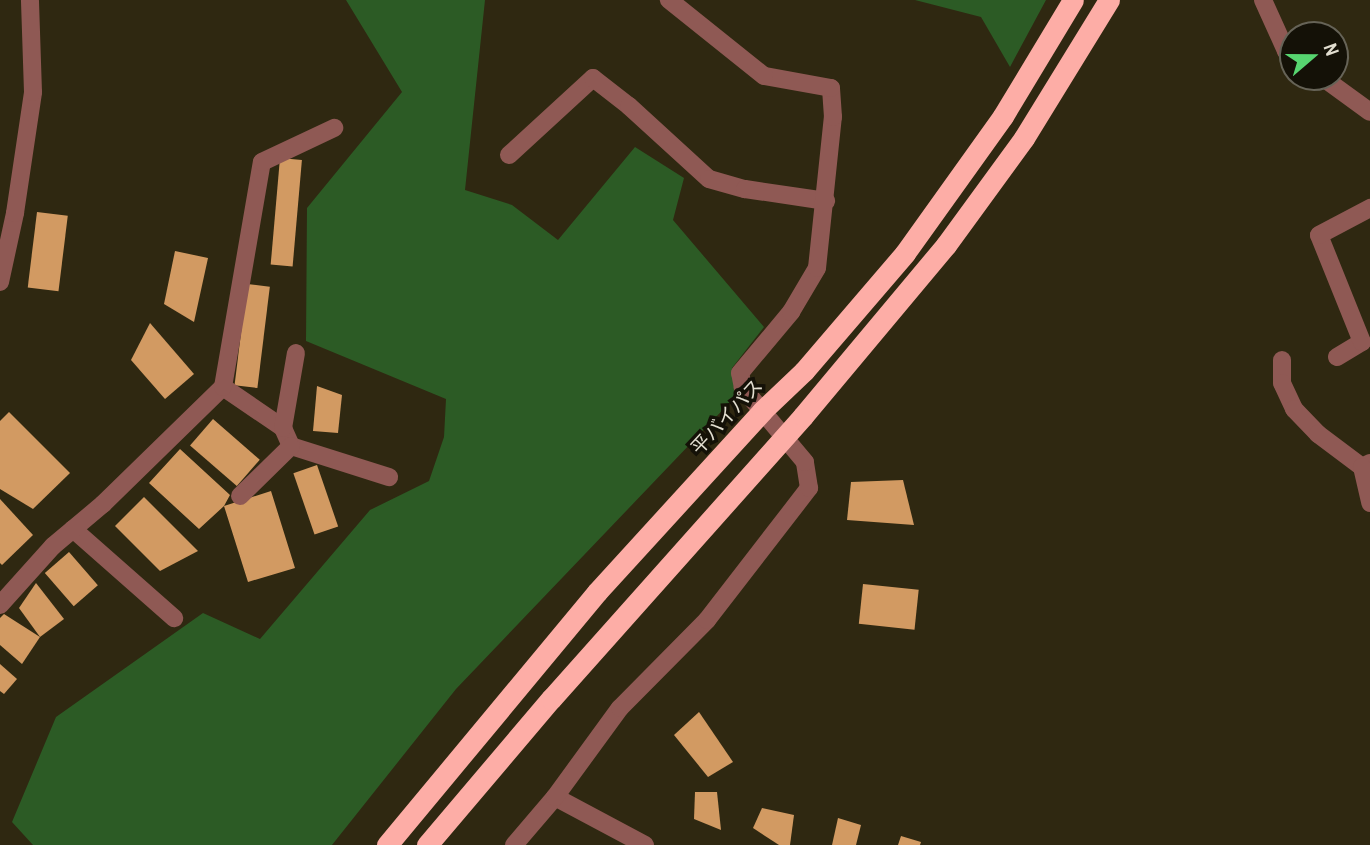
<!DOCTYPE html>
<html>
<head>
<meta charset="utf-8">
<style>
	body { margin:0 }
	#map { position:relative; width:1370px; height:845px; overflow:hidden; background:#2f2811; font-family:"Archivo Narrow","Noto Sans JP",sans-serif }
	div>[style] { position:absolute }
	[style*='--x'] { left:calc(var(--x)*1px); top:calc(var(--y)*1px); width:calc(var(--w)*1px); rotate:calc(var(--a)*1deg) }
	.forest>* { inset:0; background:#2c5b25 }
	.building>* { inset:0; background:#d29a62; transform-origin:0 0 }
	.street>* { height:18px; margin:-9px; padding:0 9px; transform-origin:9px; border-radius:9px; background:#8f5954 }
	.highway>* { height:21px; margin:-10.5px; padding:0 10.5px; transform-origin:10.5px; border-radius:10.5px; background:#fdada6 }
	span { translate:-50% -50%; white-space:nowrap; text-align:center; line-height:1.15; -webkit-text-stroke:7px #141107; paint-order:stroke }
	.street-label { font-size:19px; color:#e2ded0 }
	.north { position:absolute; left:1279px; top:21px; width:70px; height:70px; box-sizing:border-box; background:#141107; border:2px solid #666357; border-radius:50%; rotate:70deg; font-size:19px; font-weight:700; line-height:28px; text-align:center; color:#e2ded0 }
	.north::after { content:''; display:block; margin:auto; width:24px; height:32px; background:#57d570; clip-path:polygon(50% 0,100% 100%,50% 72%,0 100%) }
</style>
</head>
<body>
<div id="map">
	<div class="forest">
		<i style="clip-path:polygon(346px 0,485px 0,465px 190px,512px 205px,558px 240px,635px 147px,684px 178px,673px 220px,764px 327px,732px 368px,736px 396px,456px 689px,332px 845px,33px 845px,12px 822px,56px 717px,203px 613px,260px 639px,370px 510px,429px 481px,444px 437px,446px 399px,306px 341px,307px 208px,402px 92px)"></i>
		<i style="clip-path:polygon(915px 0,1046px 0,1010px 67px,981px 17px)"></i>
	</div>
	<div class="building">
		<i style="left:280px;top:158px;width:22px;height:107px;rotate:5deg"></i>
		<i style="left:37px;top:212px;width:31px;height:76px;rotate:7deg"></i>
		<i style="clip-path:polygon(175px 251px,208px 258px,194px 322px,164px 304px)"></i>
		<i style="left:247px;top:284px;width:23px;height:102px;rotate:7deg"></i>
		<i style="clip-path:polygon(150px 323px,194px 374px,165px 399px,131px 360px)"></i>
		<i style="clip-path:polygon(317px 386px,342px 395px,338px 433px,313px 431px)"></i>
		<i style="clip-path:polygon(9px 412px,70px 473px,33px 509px,0 489px,0 421px)"></i>
		<i style="left:213px;top:419px;width:62px;height:35px;rotate:41deg"></i>
		<i style="clip-path:polygon(180px 449px,230px 495px,224px 506px,271px 491px,295px 568px,248px 582px,224px 506px,199px 529px,149px 483px)"></i>
		<i style="left:317px;top:465px;width:65px;height:25px;rotate:71deg"></i>
		<i style="clip-path:polygon(903px 480px,914px 525px,847px 520px,851px 482px)"></i>
		<i style="clip-path:polygon(144px 497px,198px 551px,160px 571px,115px 526px)"></i>
		<i style="clip-path:polygon(0 499px,33px 535px,2px 565px,0 563px)"></i>
		<i style="left:69px;top:552px;width:44px;height:32px;rotate:49deg"></i>
		<i style="clip-path:polygon(36px 583px,64px 619px,40px 637px,19px 608px)"></i>
		<i style="left:863px;top:584px;width:56px;height:40px;rotate:6deg"></i>
		<i style="clip-path:polygon(4px 614px,40px 637px,22px 664px,0 645px,0 618px)"></i>
		<i style="clip-path:polygon(0 664px,17px 679px,4px 694px,0 691px)"></i>
		<i style="clip-path:polygon(699px 712px,733px 762px,708px 777px,674px 735px)"></i>
		<i style="clip-path:polygon(695px 792px,717px 792px,721px 830px,694px 819px)"></i>
		<i style="clip-path:polygon(762px 808px,794px 815px,790px 845px,779px 845px,753px 828px)"></i>
		<i style="clip-path:polygon(838px 818px,861px 825px,856px 845px,832px 845px)"></i>
		<i style="clip-path:polygon(901px 836px,921px 842px,920px 845px,898px 845px)"></i>
	</div>
	<div class="street">
		<i style="--x:1263;--y:0;--w:56;--a:65.7"></i>
		<i style="--x:1286;--y:51;--w:9;--a:36"></i>
		<i style="--x:1322;--y:77;--w:59;--a:36.1"></i>
		<i style="--x:509;--y:155;--w:114;--a:-42.5"></i>
		<i style="--x:593;--y:78;--w:46;--a:37.9"></i>
		<i style="--x:629;--y:106;--w:108;--a:42.4"></i>
		<i style="--x:709;--y:179;--w:37;--a:16"></i>
		<i style="--x:745;--y:189;--w:82;--a:8.4"></i>
		<i style="--x:0;--y:282;--w:71;--a:-77.7"></i>
		<i style="--x:15;--y:213;--w:122;--a:-81.5"></i>
		<i style="--x:33;--y:92;--w:92;--a:-91.9"></i>
		<i style="--x:1337;--y:357;--w:29;--a:-31"></i>
		<i style="--x:1362;--y:342;--w:115;--a:-111.9"></i>
		<i style="--x:1319;--y:235;--w:58;--a:-27.9"></i>
		<i style="--x:1282;--y:360;--w:23;--a:90"></i>
		<i style="--x:1282;--y:383;--w:29;--a:65"></i>
		<i style="--x:1294;--y:409;--w:35;--a:46"></i>
		<i style="--x:1318;--y:434;--w:55;--a:36.9"></i>
		<i style="--x:1362;--y:467;--w:9;--a:-27"></i>
		<i style="--x:223;--y:387;--w:73;--a:34.3"></i>
		<i style="--x:283;--y:428;--w:20;--a:66"></i>
		<i style="--x:291;--y:446;--w:103;--a:17.6"></i>
		<i style="--x:283;--y:428;--w:76;--a:-80.2"></i>
		<i style="--x:1362;--y:467;--w:37;--a:77"></i>
		<i style="--x:240;--y:496;--w:71;--a:-44.4"></i>
		<i style="--x:73;--y:529;--w:135;--a:41.4"></i>
		<i style="--x:0;--y:605;--w:79;--a:-48.1"></i>
		<i style="--x:53;--y:546;--w:65;--a:-40"></i>
		<i style="--x:103;--y:504;--w:168;--a:-44.3"></i>
		<i style="--x:223;--y:387;--w:228;--a:-80.2"></i>
		<i style="--x:262;--y:162;--w:80;--a:-25.3"></i>
		<i style="--x:555;--y:797;--w:102;--a:28.1"></i>
		<i style="--x:514;--y:845;--w:63;--a:-49.5"></i>
		<i style="--x:555;--y:797;--w:110;--a:-53.9"></i>
		<i style="--x:620;--y:708;--w:124;--a:-45.3"></i>
		<i style="--x:707;--y:620;--w:167;--a:-52.3"></i>
		<i style="--x:809;--y:488;--w:26;--a:-99"></i>
		<i style="--x:805;--y:462;--w:97;--a:-130"></i>
		<i style="--x:743;--y:388;--w:15;--a:-101"></i>
		<i style="--x:740;--y:373;--w:80;--a:-50.1"></i>
		<i style="--x:791;--y:312;--w:51;--a:-59.4"></i>
		<i style="--x:817;--y:268;--w:152;--a:-84"></i>
		<i style="--x:833;--y:117;--w:29;--a:-94"></i>
		<i style="--x:831;--y:88;--w:68;--a:-169.8"></i>
		<i style="--x:764;--y:76;--w:122;--a:-141.3"></i>
	</div>
	<div class="highway">
		<i style="--x:387;--y:845;--w:329;--a:-50.3"></i>
		<i style="--x:597;--y:592;--w:245;--a:-47.6"></i>
		<i style="--x:762;--y:411;--w:58;--a:-43.6"></i>
		<i style="--x:804;--y:371;--w:155;--a:-49.4"></i>
		<i style="--x:905;--y:253;--w:168;--a:-54.4"></i>
		<i style="--x:1003;--y:116;--w:135;--a:-58.9"></i>
		<i style="--x:427;--y:845;--w:192;--a:-49.7"></i>
		<i style="--x:551;--y:699;--w:379;--a:-48.3"></i>
		<i style="--x:803;--y:416;--w:223;--a:-50.1"></i>
		<i style="--x:946;--y:245;--w:132;--a:-53.9"></i>
		<i style="--x:1024;--y:138;--w:162;--a:-58.4"></i>
	</div>
	<div class="street-label">
		<span style="left:727px;top:417px;rotate:-47deg">平バイパス</span>
	</div>
	<div class="north">N</div>
</div>
</body>
</html>
